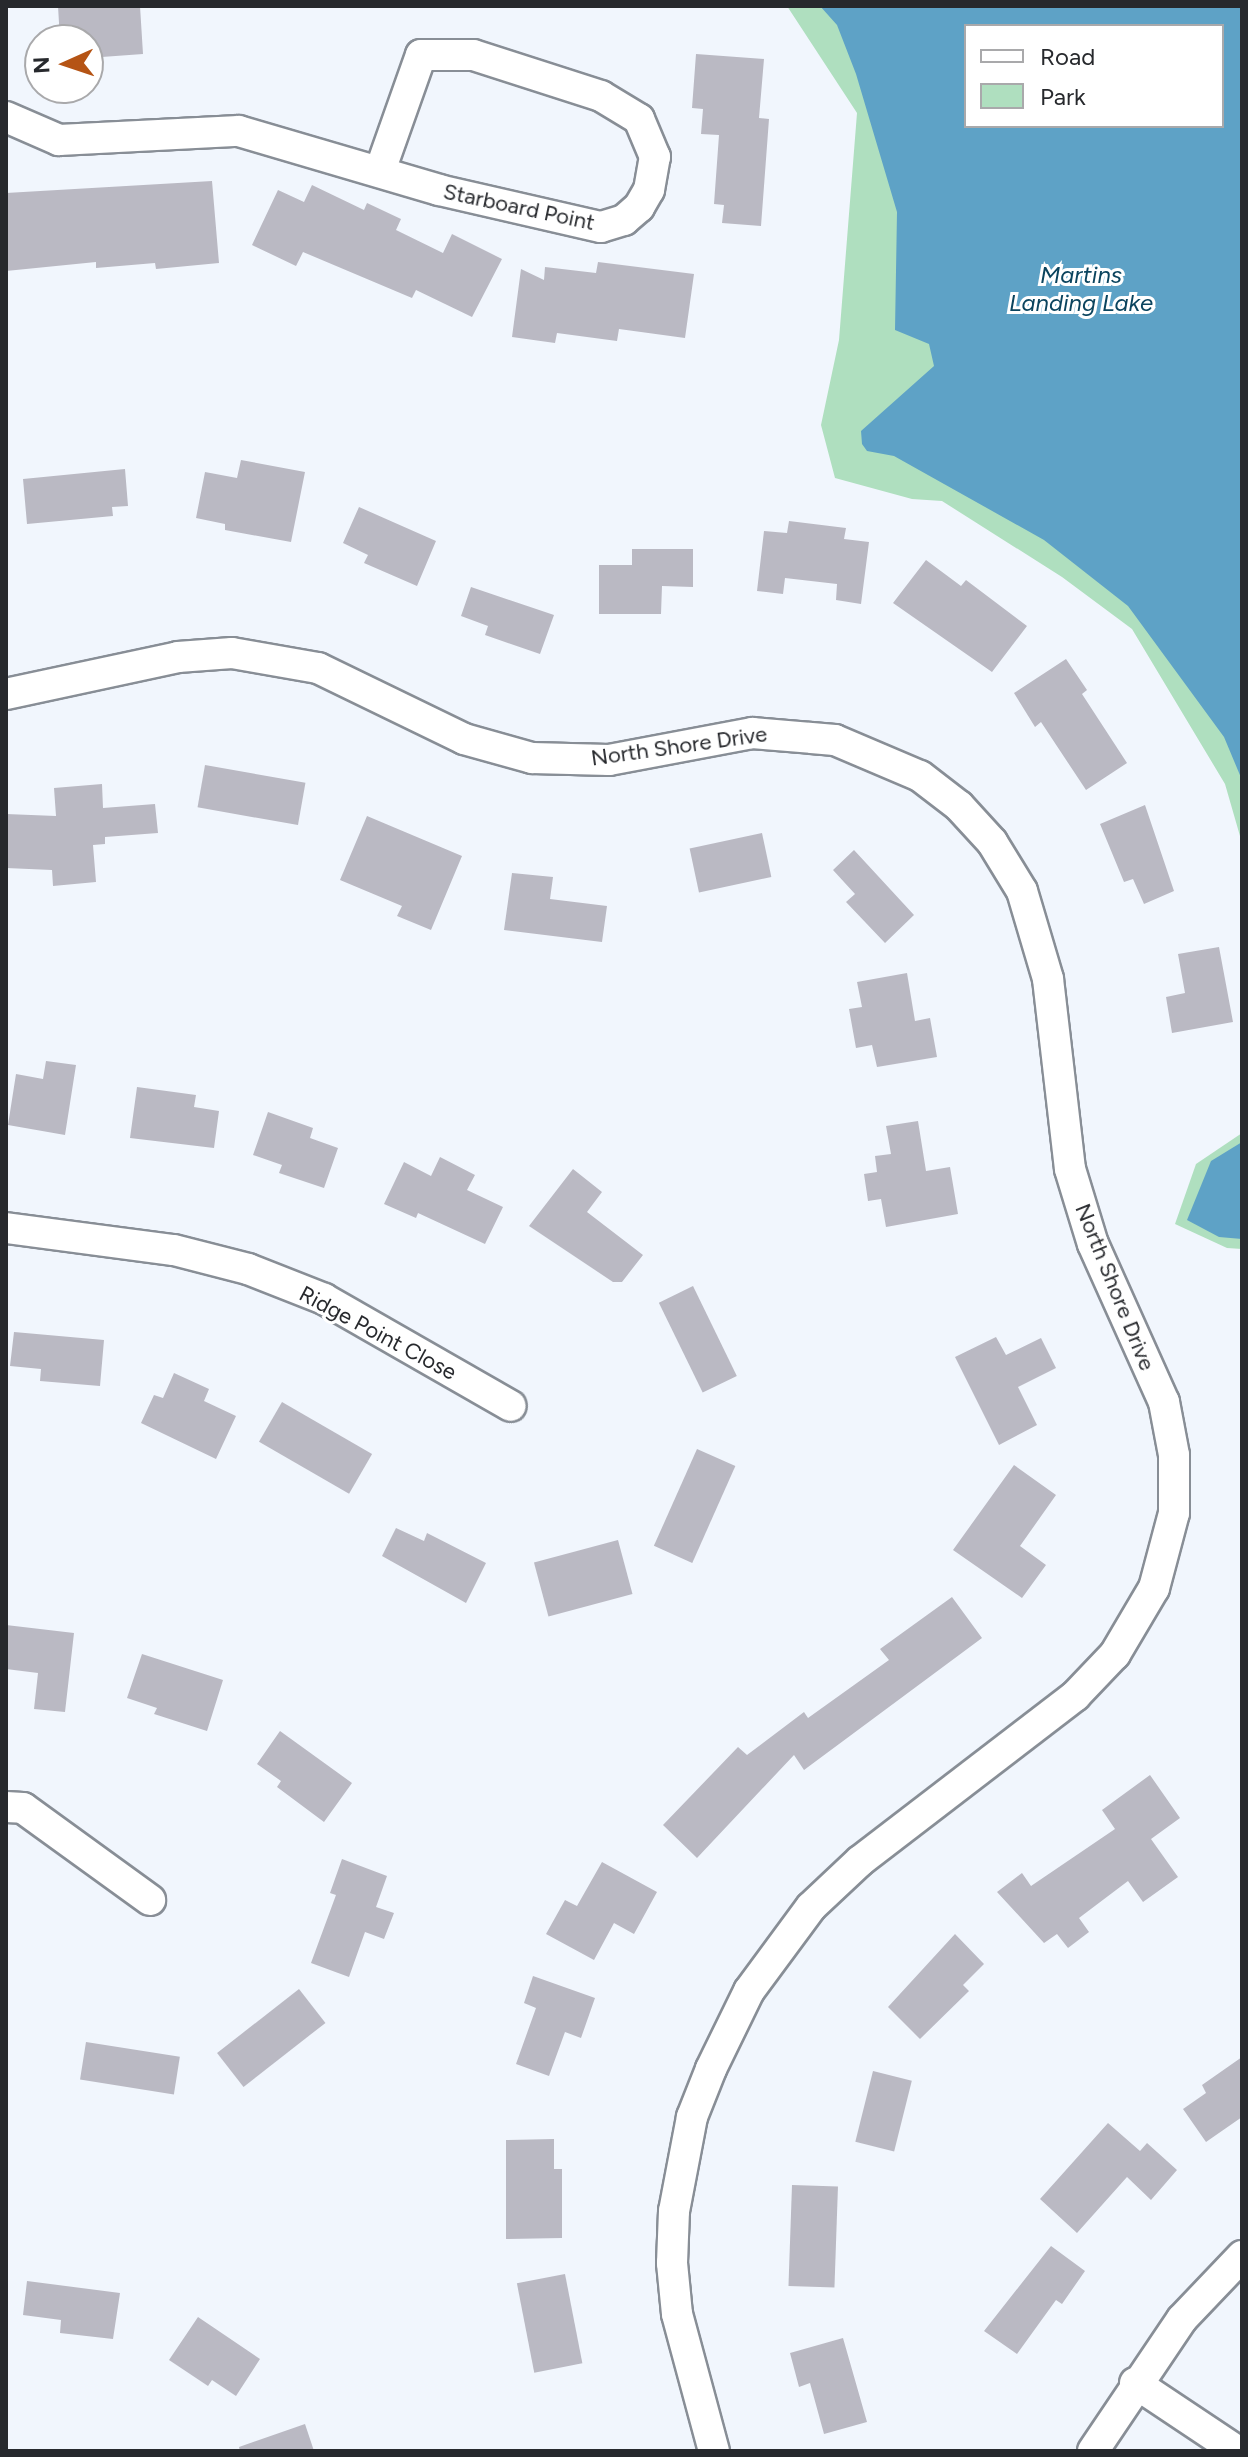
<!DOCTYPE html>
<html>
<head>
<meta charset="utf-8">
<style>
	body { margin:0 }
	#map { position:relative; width:1248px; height:2457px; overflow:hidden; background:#f1f6fd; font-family:Figtree,sans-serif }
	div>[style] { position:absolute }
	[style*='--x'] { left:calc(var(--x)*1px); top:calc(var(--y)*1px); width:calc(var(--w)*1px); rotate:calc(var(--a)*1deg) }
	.green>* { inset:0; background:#afdfbf }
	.water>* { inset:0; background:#5ea2c6 }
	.building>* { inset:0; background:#bab9c3; transform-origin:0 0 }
	.roads { filter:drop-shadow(2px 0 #888e96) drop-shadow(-2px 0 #888e96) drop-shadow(0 2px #888e96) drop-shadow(0 -2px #888e96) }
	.minor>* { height:30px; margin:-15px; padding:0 15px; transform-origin:15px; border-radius:15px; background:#fff }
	span { translate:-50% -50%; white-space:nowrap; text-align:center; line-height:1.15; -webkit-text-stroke:6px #fff; paint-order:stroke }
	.street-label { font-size:22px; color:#27292d }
	.water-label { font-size:24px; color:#0b445e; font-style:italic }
	.frame { position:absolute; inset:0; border:8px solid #27292d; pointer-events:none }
	.legend { position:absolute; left:964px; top:24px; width:260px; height:104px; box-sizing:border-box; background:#fff; border:2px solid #a9a9ab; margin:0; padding:10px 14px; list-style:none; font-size:24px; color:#27292d }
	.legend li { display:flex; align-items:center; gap:16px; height:40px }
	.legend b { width:40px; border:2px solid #a9a9ab }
	.north { position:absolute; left:24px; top:24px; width:80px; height:80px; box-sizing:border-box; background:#fff; border:2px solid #a9a9ab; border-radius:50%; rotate:267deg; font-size:22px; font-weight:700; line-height:32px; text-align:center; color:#27292d }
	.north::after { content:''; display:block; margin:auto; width:28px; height:36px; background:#b55415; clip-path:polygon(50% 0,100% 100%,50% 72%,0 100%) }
</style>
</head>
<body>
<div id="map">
	<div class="green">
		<i style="clip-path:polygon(evenodd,787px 6px,1242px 6px,1242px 843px,1225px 784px,1132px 629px,1062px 577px,942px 501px,912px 499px,835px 478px,821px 425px,839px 340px,857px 113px,787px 6px,966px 26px,1222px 26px,1222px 126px,966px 126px,966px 26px)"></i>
		<i style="clip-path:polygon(1242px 1133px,1242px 1249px,1227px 1248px,1175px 1224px,1196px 1164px)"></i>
	</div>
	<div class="water">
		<i style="clip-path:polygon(evenodd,820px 6px,1242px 6px,1242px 780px,1224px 737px,1128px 606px,1044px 540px,894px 456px,867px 451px,862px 444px,861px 431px,934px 366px,929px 344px,895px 330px,897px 212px,856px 74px,837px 25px,820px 6px,966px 26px,1222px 26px,1222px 126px,966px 126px,966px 26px)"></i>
		<i style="clip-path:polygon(1242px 1142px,1242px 1239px,1219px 1237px,1187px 1220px,1211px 1161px)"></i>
	</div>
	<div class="building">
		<i style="clip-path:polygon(58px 6px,140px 6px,143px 54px,88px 58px,88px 40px,60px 40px)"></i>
		<i style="clip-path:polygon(696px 54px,764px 59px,759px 118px,769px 119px,761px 226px,722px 223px,724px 205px,714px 204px,719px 135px,701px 134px,703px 109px,692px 108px)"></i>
		<i style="clip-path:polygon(212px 181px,219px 263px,156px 269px,155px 263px,96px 268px,96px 262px,6px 271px,6px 193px)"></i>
		<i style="clip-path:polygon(312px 185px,364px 210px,367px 203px,401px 219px,396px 230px,443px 253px,452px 234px,502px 259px,472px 317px,416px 290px,412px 298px,303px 252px,296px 266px,252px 245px,278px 190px,304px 202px)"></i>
		<i style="clip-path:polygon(598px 262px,694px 274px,685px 338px,619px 329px,617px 341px,557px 333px,555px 343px,512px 337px,521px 269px,544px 280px,545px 267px,596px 273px)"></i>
		<i style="clip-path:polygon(241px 460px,305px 472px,291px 542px,225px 530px,225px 524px,196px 518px,205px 472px,237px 478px)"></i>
		<i style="clip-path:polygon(125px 469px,128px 506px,112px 507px,113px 516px,27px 524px,23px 479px)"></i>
		<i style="clip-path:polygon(359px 507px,436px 541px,417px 586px,364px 563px,368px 555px,343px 543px)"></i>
		<i style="clip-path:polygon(789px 521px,846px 528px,844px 539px,869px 542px,861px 604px,836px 600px,837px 584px,785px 578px,783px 594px,757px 591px,764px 531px,787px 533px)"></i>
		<i style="clip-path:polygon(632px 549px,693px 549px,693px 587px,662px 586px,661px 614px,599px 614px,599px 565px,632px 565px)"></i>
		<i style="clip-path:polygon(926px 560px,961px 586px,966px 580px,1027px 626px,992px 672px,893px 603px)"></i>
		<i style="clip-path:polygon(471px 587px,554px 615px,540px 654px,485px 635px,488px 626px,461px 616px)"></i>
		<i style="clip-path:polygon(1066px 659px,1087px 690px,1082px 694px,1127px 763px,1086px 790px,1041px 722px,1035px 727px,1014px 693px)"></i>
		<i style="left:205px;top:765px;width:102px;height:43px;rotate:10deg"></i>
		<i style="clip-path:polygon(102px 784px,103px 808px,155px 804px,158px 833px,105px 837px,105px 844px,93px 845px,96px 882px,53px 886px,52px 870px,6px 868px,6px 814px,56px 816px,54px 788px)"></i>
		<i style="clip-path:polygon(1145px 805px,1174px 891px,1144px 904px,1133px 879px,1124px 882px,1100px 824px)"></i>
		<i style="clip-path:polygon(367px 816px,462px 856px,431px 930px,397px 916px,402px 906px,340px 880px)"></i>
		<i style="left:762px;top:833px;width:45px;height:74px;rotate:78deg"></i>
		<i style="clip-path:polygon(854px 850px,914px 915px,885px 943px,846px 902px,855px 894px,833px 870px)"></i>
		<i style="clip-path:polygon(512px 873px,553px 877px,550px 899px,607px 906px,602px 942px,504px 930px)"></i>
		<i style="clip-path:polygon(1219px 947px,1233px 1022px,1172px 1033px,1166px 997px,1185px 993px,1178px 954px)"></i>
		<i style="clip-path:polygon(907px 973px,915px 1021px,930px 1018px,937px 1057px,877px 1067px,872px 1045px,856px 1048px,849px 1009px,862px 1007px,857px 982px)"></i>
		<i style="clip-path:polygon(46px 1061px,76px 1065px,65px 1135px,8px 1125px,16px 1074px,43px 1079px)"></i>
		<i style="clip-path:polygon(137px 1087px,196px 1095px,194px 1107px,219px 1111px,214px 1148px,130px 1138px)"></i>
		<i style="clip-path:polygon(268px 1112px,313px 1128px,310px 1138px,338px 1148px,324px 1188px,279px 1173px,282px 1165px,253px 1155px)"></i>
		<i style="clip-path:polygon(918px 1121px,926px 1171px,950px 1167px,958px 1214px,886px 1227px,881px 1199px,868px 1201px,864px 1174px,877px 1172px,875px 1156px,891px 1154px,886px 1126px)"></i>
		<i style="clip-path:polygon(440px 1157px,475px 1175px,467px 1190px,503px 1207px,485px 1244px,418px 1213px,416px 1218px,384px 1204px,404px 1162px,431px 1176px)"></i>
		<i style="clip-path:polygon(573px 1169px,602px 1192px,587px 1212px,643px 1255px,622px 1282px,613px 1282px,529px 1226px)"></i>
		<i style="left:693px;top:1286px;width:100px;height:38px;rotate:64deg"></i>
		<i style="clip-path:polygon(14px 1332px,104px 1340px,100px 1386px,40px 1381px,41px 1369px,10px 1366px)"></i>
		<i style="clip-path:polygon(996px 1337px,1006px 1355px,1041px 1338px,1056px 1368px,1018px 1387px,1037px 1425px,999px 1445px,955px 1357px)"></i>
		<i style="clip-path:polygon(174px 1373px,209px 1389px,204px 1401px,236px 1416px,216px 1459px,141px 1423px,154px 1395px,163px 1398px)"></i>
		<i style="left:282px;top:1402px;width:104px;height:46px;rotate:30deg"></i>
		<i style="left:697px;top:1449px;width:42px;height:106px;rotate:24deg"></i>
		<i style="clip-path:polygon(1014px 1465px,1056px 1495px,1020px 1546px,1046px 1565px,1022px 1598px,953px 1550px)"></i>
		<i style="clip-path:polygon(396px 1528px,424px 1541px,427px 1533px,486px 1563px,466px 1603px,382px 1556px)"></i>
		<i style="left:618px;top:1540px;width:56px;height:87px;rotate:75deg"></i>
		<i style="clip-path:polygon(952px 1597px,982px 1638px,804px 1770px,794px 1755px,697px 1858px,663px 1825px,738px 1747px,747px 1755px,804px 1712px,808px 1718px,889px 1660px,880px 1649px)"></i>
		<i style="clip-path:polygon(6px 1625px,74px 1633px,65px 1712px,34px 1709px,38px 1673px,6px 1669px)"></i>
		<i style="clip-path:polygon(142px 1654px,223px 1680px,207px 1731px,154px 1714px,157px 1708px,127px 1698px)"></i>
		<i style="clip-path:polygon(280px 1731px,352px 1783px,324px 1822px,277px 1787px,281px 1781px,257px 1764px)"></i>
		<i style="clip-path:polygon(1150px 1775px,1180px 1818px,1151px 1839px,1178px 1877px,1143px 1902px,1128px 1881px,1079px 1918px,1089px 1932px,1068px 1948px,1057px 1934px,1044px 1943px,997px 1892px,1022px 1873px,1031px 1886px,1115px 1829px,1102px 1810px)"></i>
		<i style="clip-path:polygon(342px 1859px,387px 1876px,376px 1907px,394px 1913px,384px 1939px,365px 1932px,349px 1977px,311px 1963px,336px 1895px,330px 1893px)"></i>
		<i style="clip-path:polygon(602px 1862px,657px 1892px,634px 1934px,614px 1923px,594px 1960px,546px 1934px,565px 1900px,577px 1906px)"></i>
		<i style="clip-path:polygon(955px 1934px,984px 1964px,963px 1985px,969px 1991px,920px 2039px,888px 2007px)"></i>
		<i style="clip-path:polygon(533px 1976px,595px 1998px,581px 2038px,565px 2032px,549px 2076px,516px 2064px,536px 2008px,524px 2003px)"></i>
		<i style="left:299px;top:1989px;width:43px;height:104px;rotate:52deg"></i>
		<i style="left:86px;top:2042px;width:95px;height:38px;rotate:9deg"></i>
		<i style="clip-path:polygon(1242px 2057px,1242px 2117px,1206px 2142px,1183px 2109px,1206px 2093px,1202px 2085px)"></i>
		<i style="left:873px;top:2071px;width:40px;height:73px;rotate:14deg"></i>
		<i style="clip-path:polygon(1108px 2123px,1140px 2151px,1147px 2143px,1177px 2170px,1151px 2200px,1127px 2177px,1077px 2233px,1040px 2199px)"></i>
		<i style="clip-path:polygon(554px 2139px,554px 2169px,562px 2169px,562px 2238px,506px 2239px,506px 2140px)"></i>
		<i style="left:792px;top:2185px;width:46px;height:101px;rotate:2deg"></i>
		<i style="clip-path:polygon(1051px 2246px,1085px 2271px,1062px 2304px,1056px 2300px,1017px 2354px,984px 2331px)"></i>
		<i style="left:565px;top:2274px;width:91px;height:49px;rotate:79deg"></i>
		<i style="clip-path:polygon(27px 2281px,120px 2293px,113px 2339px,60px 2333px,61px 2320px,23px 2315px)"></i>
		<i style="clip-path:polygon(198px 2317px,260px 2359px,236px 2396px,212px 2380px,208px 2386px,169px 2360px)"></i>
		<i style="clip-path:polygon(843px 2338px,867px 2422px,824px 2434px,810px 2383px,799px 2387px,790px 2353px)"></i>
		<i style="clip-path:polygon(305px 2424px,314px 2451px,240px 2451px,239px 2447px)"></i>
	</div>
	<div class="roads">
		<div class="minor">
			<i style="--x:6;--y:117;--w:58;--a:23.5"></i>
			<i style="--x:59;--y:140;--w:180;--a:-2.9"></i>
			<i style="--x:239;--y:131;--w:209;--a:16.4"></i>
			<i style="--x:439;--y:190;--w:166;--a:12.9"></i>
			<i style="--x:601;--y:227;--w:24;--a:-17"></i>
			<i style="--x:624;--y:220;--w:20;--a:-41"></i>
			<i style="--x:639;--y:207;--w:20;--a:-60"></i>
			<i style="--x:649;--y:190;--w:34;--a:-80"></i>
			<i style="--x:655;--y:157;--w:41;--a:-112.8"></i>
			<i style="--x:639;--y:119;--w:44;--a:-148.8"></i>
			<i style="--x:601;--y:96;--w:134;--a:-162.2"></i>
			<i style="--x:473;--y:55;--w:52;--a:180"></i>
			<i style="--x:421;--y:55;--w:123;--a:109.5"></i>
			<i style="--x:6;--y:694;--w:176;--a:-12.1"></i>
			<i style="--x:178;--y:657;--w:54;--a:-4.2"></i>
			<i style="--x:232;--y:653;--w:87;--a:9.9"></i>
			<i style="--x:318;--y:668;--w:162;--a:25.9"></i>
			<i style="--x:464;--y:739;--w:71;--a:15.6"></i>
			<i style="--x:532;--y:758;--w:77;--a:1.5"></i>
			<i style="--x:609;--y:760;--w:146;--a:-10.7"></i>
			<i style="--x:752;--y:733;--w:83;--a:4.8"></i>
			<i style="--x:835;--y:740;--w:92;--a:23"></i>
			<i style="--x:920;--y:776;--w:49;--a:37.6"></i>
			<i style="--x:959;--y:806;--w:49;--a:47.5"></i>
			<i style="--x:992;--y:842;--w:57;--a:58.5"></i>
			<i style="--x:1022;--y:891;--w:92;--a:73.5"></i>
			<i style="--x:1048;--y:979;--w:191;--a:83.4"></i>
			<i style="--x:1070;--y:1169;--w:78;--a:73"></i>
			<i style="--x:1093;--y:1244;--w:173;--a:65.8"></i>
			<i style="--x:1164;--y:1402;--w:54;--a:79.3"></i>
			<i style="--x:1174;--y:1455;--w:58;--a:90"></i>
			<i style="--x:1174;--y:1513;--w:78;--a:104.9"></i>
			<i style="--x:1154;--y:1588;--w:77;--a:120.6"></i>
			<i style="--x:1115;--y:1654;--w:58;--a:133.6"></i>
			<i style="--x:1075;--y:1696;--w:271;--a:142.5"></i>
			<i style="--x:860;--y:1861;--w:67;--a:136.8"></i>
			<i style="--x:811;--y:1907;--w:104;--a:126.4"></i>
			<i style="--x:749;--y:1991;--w:87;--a:116"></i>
			<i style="--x:711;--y:2069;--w:52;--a:111.6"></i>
			<i style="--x:692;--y:2117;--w:96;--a:100.8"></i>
			<i style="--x:674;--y:2211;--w:52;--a:92.2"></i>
			<i style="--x:672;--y:2263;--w:51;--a:84.4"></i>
			<i style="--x:677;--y:2314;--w:142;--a:74.9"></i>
			<i style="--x:6;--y:1228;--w:169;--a:7.5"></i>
			<i style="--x:174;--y:1250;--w:76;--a:14.4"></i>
			<i style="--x:248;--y:1269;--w:82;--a:21.5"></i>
			<i style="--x:324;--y:1299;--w:215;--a:29.8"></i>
			<i style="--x:6;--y:1807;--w:17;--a:3"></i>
			<i style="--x:23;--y:1808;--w:157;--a:35.9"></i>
			<i style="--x:1135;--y:2383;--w:123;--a:33.7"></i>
			<i style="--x:1093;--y:2451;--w:159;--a:-56"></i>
			<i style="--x:1182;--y:2319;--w:87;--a:-46.4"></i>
		</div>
	</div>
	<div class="street-label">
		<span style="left:519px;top:207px;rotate:12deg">Starboard Point</span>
		<span style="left:679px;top:746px;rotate:-8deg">North Shore Drive</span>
		<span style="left:1115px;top:1287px;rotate:68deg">North Shore Drive</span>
		<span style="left:378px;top:1333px;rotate:28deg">Ridge Point Close</span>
	</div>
	<div class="water-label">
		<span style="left:1081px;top:289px">Martins<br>Landing Lake</span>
	</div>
	<div class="frame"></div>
	<ul class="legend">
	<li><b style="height:10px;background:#fff"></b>Road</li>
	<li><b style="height:22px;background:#afdfbf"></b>Park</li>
	</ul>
	<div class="north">N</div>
</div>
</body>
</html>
